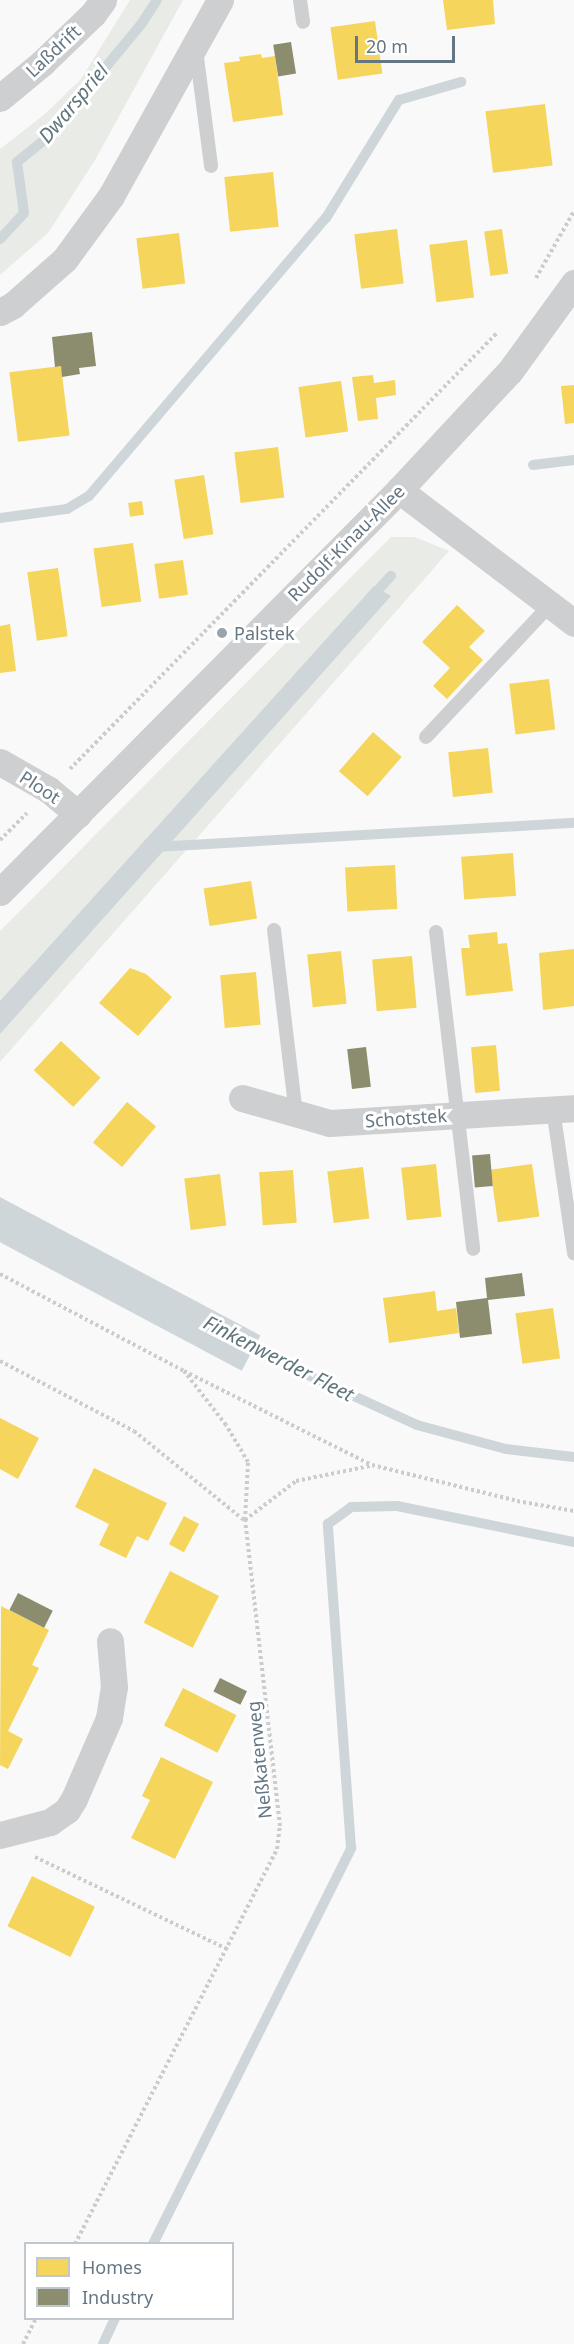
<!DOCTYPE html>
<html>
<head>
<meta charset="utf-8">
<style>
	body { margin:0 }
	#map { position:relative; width:574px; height:2344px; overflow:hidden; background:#f9f9f9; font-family:"Noto Sans",sans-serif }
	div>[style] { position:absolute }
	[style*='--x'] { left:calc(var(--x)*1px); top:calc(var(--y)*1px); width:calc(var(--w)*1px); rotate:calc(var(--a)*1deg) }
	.green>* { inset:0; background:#e8ebe6 }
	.water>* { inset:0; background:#ced6d9; transform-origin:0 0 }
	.homes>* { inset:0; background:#f6d55c; transform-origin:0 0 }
	.industry>* { inset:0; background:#8c8c6e; transform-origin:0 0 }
	.stream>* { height:10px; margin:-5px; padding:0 5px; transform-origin:5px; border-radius:5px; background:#ced6d9 }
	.path>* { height:4px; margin-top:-2px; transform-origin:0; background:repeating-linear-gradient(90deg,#cbcccd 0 3px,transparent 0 6px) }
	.lane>* { height:14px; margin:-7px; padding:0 7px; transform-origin:7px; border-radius:7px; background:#cecfd0 }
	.street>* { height:27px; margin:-13.5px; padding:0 13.5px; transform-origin:13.5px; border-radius:13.5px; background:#cecfd0 }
	.dots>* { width:16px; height:16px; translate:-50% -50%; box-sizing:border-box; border:3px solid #fff; border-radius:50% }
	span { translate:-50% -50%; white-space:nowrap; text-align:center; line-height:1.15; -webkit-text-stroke:6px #fff; paint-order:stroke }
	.street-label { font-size:18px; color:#657683 }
	.poi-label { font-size:18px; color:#657683 }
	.left { translate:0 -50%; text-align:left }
	.water-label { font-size:20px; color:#60757c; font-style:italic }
	.legend { position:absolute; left:24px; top:2242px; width:210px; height:78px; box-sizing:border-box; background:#fff; border:2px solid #c1c8cd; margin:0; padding:8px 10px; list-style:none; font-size:18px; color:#657683 }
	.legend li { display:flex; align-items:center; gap:12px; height:30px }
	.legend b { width:30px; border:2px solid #c1c8cd }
	.scale { position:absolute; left:355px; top:36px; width:100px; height:27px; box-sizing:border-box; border:3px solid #657683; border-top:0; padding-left:8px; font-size:18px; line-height:21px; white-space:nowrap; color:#657683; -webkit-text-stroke:4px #fff; paint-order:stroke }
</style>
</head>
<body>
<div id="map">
	<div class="green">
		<i style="clip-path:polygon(130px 0,183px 0,95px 160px,48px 233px,0 275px,0 149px,45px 114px,81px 79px)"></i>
		<i style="clip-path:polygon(391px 537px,415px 537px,449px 551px,0 1062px,0 931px)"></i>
	</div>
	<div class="water">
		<i style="clip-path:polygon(374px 586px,391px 596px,0 1034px,0 1001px)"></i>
		<i style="left:0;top:1197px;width:295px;height:40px;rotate:28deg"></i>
	</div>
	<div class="homes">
		<i style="clip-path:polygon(443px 0,493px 0,495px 24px,447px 30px)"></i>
		<i style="left:375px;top:21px;width:53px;height:45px;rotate:82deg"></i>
		<i style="clip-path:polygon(261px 54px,262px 58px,275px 56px,283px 115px,233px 122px,224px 63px,240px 61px,239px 57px)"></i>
		<i style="left:545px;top:104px;width:62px;height:60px;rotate:83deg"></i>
		<i style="left:273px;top:172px;width:55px;height:49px;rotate:84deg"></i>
		<i style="left:397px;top:229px;width:55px;height:43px;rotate:83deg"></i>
		<i style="left:502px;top:229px;width:45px;height:18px;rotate:82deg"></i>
		<i style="left:179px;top:233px;width:51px;height:43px;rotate:83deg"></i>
		<i style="left:467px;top:240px;width:58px;height:38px;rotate:83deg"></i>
		<i style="left:61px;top:366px;width:70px;height:52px;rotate:83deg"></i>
		<i style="clip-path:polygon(373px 375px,374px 383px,395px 380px,396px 395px,376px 398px,378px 419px,358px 421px,352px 377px)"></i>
		<i style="left:341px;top:381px;width:51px;height:43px;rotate:82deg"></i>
		<i style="clip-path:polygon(574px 385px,574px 423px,565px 424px,561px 386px)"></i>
		<i style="left:278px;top:447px;width:51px;height:44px;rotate:83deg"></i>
		<i style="left:204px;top:475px;width:60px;height:30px;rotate:81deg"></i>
		<i style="left:142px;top:501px;width:14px;height:14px;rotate:82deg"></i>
		<i style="left:133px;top:543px;width:59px;height:40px;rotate:82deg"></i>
		<i style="left:183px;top:560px;width:35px;height:29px;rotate:82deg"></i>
		<i style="left:58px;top:568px;width:69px;height:31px;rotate:82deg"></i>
		<i style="clip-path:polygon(457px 605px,485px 631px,469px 647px,483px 660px,447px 699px,433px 686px,450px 668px,422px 642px)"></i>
		<i style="clip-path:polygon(10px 624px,16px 671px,0 673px,0 626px)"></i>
		<i style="left:549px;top:679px;width:51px;height:40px;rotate:83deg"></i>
		<i style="left:373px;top:732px;width:38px;height:52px;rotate:41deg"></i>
		<i style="left:488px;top:748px;width:45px;height:40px;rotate:84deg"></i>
		<i style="left:513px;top:853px;width:43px;height:52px;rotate:86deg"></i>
		<i style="left:395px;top:865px;width:44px;height:50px;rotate:87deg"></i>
		<i style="left:251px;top:881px;width:38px;height:48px;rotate:81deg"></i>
		<i style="clip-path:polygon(497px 932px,498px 944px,507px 943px,513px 991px,466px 996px,461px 948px,470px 948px,468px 935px)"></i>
		<i style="clip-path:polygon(574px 949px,574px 1006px,543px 1010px,539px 953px)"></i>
		<i style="left:341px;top:951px;width:53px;height:34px;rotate:84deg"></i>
		<i style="left:412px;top:956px;width:52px;height:40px;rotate:85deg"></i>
		<i style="clip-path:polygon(130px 968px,146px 974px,172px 997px,138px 1036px,99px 1003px)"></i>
		<i style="left:256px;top:972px;width:53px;height:36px;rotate:85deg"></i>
		<i style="left:61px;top:1041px;width:54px;height:40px;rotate:43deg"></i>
		<i style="left:496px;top:1045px;width:46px;height:25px;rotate:85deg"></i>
		<i style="left:127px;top:1102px;width:38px;height:53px;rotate:40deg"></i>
		<i style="left:436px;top:1164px;width:53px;height:35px;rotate:84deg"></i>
		<i style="left:532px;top:1164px;width:53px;height:42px;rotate:82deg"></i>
		<i style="left:363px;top:1167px;width:52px;height:36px;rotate:83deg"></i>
		<i style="left:293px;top:1170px;width:53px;height:34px;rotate:86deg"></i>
		<i style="left:220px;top:1174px;width:52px;height:36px;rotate:83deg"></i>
		<i style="clip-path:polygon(435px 1291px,437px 1311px,456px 1308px,459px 1333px,389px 1343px,383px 1298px)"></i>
		<i style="left:553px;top:1308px;width:51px;height:38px;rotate:82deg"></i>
		<i style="clip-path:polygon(0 1418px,39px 1438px,18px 1479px,0 1469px)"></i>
		<i style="clip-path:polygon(94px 1468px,167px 1503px,148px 1541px,137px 1536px,126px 1558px,99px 1545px,109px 1524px,75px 1507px)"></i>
		<i style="left:184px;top:1516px;width:17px;height:32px;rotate:28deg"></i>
		<i style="left:170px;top:1571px;width:55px;height:58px;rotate:27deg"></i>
		<i style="clip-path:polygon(1px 1606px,49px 1630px,32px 1665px,39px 1668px,8px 1731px,23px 1739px,8px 1769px,0 1765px)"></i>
		<i style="left:183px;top:1688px;width:60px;height:42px;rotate:27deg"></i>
		<i style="clip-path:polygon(161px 1757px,213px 1782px,175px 1859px,131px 1838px,150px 1800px,142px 1796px)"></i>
		<i style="left:32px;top:1876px;width:70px;height:56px;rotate:26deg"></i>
	</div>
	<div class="industry">
		<i style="left:291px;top:42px;width:32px;height:18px;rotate:81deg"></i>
		<i style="clip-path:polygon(92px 332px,96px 366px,79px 368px,80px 374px,62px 377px,61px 366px,55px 367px,52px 337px)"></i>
		<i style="left:366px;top:1047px;width:40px;height:19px;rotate:83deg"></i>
		<i style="left:490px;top:1154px;width:32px;height:18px;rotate:85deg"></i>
		<i style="clip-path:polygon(522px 1273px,525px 1296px,488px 1300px,492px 1334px,460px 1338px,456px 1302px,487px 1298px,485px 1278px)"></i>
		<i style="left:18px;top:1593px;width:39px;height:19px;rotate:27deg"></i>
		<i style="left:220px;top:1678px;width:30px;height:15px;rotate:26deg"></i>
	</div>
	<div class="stream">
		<i style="--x:0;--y:239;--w:35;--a:-47"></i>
		<i style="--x:24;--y:213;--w:51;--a:-97.8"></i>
		<i style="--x:17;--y:162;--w:38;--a:-39"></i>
		<i style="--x:47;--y:138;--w:149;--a:-50.4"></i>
		<i style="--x:142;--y:23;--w:27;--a:-57"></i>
		<i style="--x:533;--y:465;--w:41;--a:-7"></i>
		<i style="--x:0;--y:518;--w:68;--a:-7.7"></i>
		<i style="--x:67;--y:509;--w:26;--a:-31"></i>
		<i style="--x:89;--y:496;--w:365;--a:-49.6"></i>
		<i style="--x:326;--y:218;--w:139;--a:-58.3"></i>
		<i style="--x:399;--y:100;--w:65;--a:-16.2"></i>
		<i style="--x:371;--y:598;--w:30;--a:-48"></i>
		<i style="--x:155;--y:847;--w:420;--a:-3.3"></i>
		<i style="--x:243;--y:1341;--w:73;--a:27.6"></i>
		<i style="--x:308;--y:1375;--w:120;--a:24.6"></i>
		<i style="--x:417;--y:1425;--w:92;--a:15.1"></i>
		<i style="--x:506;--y:1449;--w:68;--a:6.7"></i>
		<i style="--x:153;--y:2244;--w:443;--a:-63.4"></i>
		<i style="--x:351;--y:1848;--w:325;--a:-94.1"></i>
		<i style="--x:328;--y:1524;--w:29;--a:-36"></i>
		<i style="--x:351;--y:1507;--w:46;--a:-1.2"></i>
		<i style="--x:397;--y:1506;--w:181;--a:11.5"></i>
		<i style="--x:103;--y:2344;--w:29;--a:-65"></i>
	</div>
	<div class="path">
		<i style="--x:536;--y:278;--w:77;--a:-60.4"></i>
		<i style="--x:70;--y:769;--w:610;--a:-45.6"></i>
		<i style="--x:0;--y:840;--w:38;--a:-45"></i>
		<i style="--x:0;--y:1274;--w:208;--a:27.8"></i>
		<i style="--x:184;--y:1371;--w:210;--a:26.6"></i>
		<i style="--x:372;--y:1465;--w:149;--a:13.9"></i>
		<i style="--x:517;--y:1501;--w:58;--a:10"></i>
		<i style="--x:0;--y:1361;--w:151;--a:27.6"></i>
		<i style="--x:134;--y:1431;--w:141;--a:39"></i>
		<i style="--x:245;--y:1520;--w:64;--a:-37.4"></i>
		<i style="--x:296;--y:1481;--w:76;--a:-11.5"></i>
		<i style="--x:35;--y:1857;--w:213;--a:25.6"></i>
		<i style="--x:75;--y:2244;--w:444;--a:-62.9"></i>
		<i style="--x:277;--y:1849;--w:23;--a:-83"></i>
		<i style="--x:280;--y:1826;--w:308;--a:-96.5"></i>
		<i style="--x:245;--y:1520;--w:58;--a:-87"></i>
		<i style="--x:248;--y:1462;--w:43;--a:-120.7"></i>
		<i style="--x:226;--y:1425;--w:68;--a:-127.9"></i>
		<i style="--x:23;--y:2344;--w:29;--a:-63"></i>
	</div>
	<div class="lane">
		<i style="--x:300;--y:0;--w:22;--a:82"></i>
		<i style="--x:196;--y:50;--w:117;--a:82.6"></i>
		<i style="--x:426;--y:737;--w:181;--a:-46.8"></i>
		<i style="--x:274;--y:930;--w:185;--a:83.2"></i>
		<i style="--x:436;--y:932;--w:319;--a:83.3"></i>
		<i style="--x:553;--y:1109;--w:146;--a:81.7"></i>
	</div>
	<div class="street">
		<i style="--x:0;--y:98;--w:55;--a:-39.8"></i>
		<i style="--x:42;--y:63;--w:71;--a:-43.9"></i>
		<i style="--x:93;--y:14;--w:17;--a:-54"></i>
		<i style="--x:0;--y:312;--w:15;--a:-28"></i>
		<i style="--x:13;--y:305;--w:69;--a:-41.5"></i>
		<i style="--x:65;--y:259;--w:78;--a:-53.9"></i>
		<i style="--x:111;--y:196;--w:224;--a:-60.9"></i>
		<i style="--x:399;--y:490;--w:220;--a:37.2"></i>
		<i style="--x:0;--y:762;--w:56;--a:29.7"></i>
		<i style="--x:49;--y:790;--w:38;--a:40"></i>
		<i style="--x:0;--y:892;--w:566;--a:-45.21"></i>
		<i style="--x:399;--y:490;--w:163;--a:-47"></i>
		<i style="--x:510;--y:371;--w:109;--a:-54"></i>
		<i style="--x:242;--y:1098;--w:91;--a:15.9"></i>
		<i style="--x:330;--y:1123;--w:244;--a:-3.5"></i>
		<i style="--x:0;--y:1835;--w:52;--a:-14.6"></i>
		<i style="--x:50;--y:1822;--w:21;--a:-35"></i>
		<i style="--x:67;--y:1810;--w:13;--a:-58"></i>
		<i style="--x:74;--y:1799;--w:88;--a:-66.6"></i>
		<i style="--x:109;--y:1718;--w:31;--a:-81"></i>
		<i style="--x:114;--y:1687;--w:46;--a:-95"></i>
	</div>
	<div class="dots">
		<i style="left:222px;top:633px;background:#99a4ac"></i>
	</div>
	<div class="street-label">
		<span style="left:53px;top:51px;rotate:-43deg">Laßdrift</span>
		<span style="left:346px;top:543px;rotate:-45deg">Rudolf-Kinau-Allee</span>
		<span style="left:40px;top:787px;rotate:33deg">Ploot</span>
		<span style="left:406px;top:1118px;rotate:-4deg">Schotstek</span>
		<span style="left:259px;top:1760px;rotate:-96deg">Neßkatenweg</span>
	</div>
	<div class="poi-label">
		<span class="left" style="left:234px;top:633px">Palstek</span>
	</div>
	<div class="water-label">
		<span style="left:73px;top:103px;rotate:-50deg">Dwarspriel</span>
		<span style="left:279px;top:1358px;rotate:27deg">Finkenwerder Fleet</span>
	</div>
	<ul class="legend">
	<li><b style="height:16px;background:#f6d55c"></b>Homes</li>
	<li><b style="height:16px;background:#8c8c6e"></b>Industry</li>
	</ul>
	<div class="scale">20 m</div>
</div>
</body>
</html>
